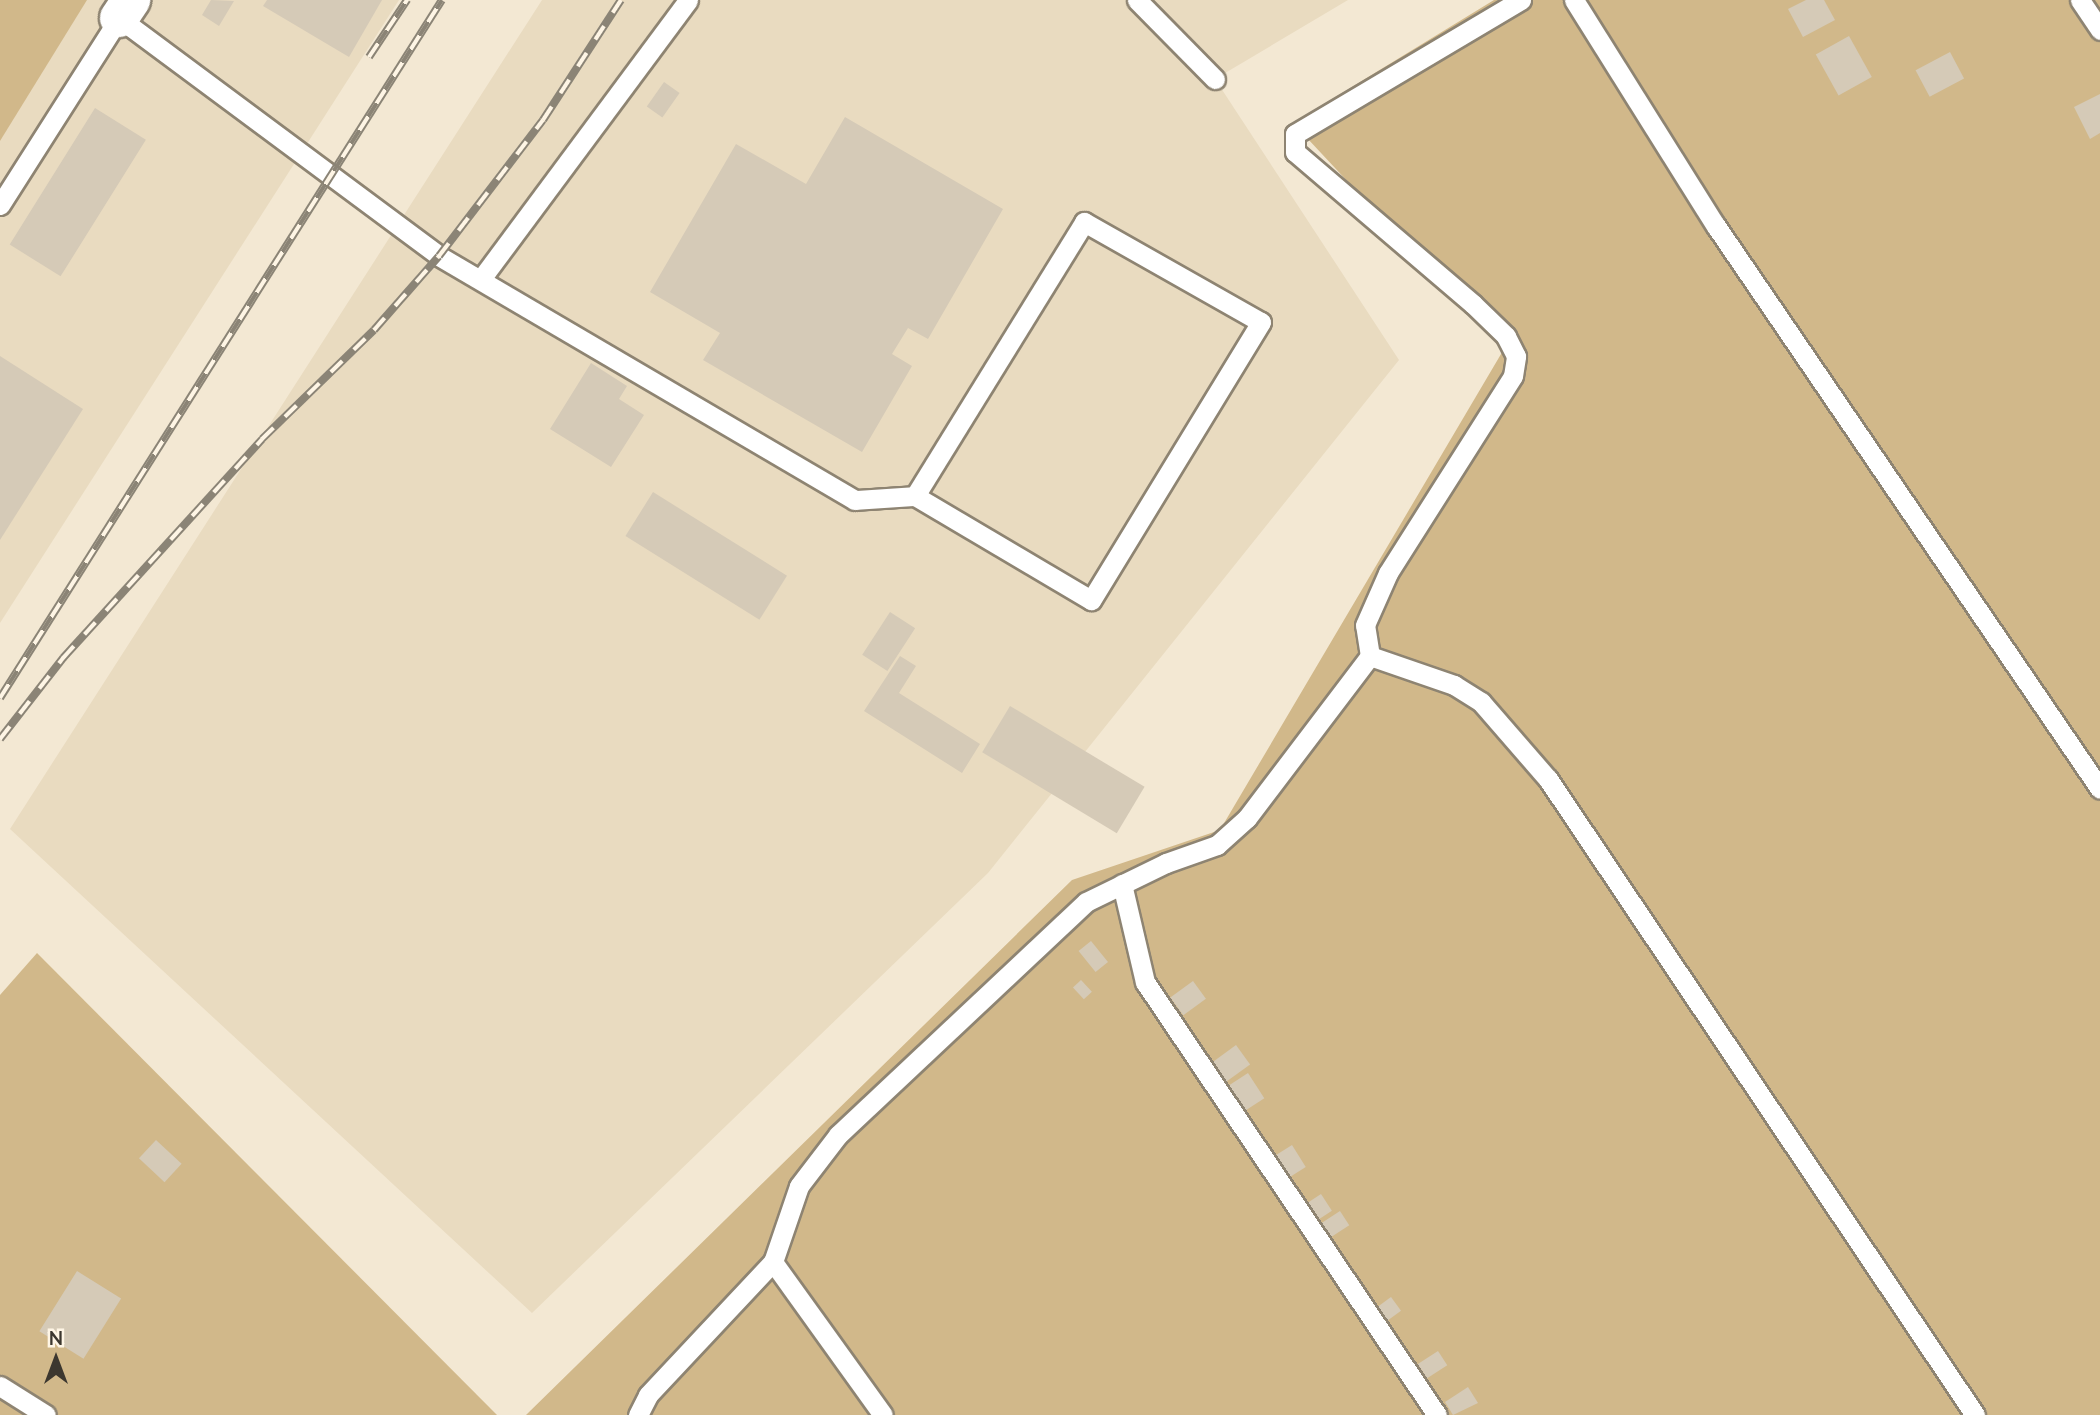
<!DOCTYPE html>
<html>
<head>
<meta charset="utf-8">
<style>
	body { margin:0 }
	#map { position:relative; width:2100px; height:1415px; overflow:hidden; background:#f3e8d3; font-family:Mulish,sans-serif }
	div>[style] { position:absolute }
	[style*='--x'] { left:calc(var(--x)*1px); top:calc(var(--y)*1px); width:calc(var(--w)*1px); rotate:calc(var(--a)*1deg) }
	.built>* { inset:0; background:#e9dbc0 }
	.green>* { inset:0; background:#d1b88a }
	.building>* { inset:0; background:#d5cab7; transform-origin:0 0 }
	.roads { filter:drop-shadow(2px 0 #8e8472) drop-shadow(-2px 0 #8e8472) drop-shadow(0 2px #8e8472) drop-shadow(0 -2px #8e8472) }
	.lane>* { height:19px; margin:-9.5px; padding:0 9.5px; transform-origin:9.5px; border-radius:9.5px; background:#fff }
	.street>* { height:38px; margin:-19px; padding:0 19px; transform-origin:19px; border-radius:19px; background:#fff }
	.rail>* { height:8px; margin-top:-4px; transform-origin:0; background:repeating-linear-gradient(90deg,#fef5e5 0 16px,#8b8476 0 32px); box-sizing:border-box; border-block:2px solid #8b8476 }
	span { translate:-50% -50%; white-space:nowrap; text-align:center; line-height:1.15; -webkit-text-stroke:5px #fef5e5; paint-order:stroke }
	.north { position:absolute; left:21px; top:1324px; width:70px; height:70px; -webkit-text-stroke:5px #fef5e5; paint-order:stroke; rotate:0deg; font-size:19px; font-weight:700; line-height:28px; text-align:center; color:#3c372f }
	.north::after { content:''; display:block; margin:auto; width:24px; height:32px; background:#3c372f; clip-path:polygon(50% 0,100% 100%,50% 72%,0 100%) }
</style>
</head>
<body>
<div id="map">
	<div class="built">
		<i style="clip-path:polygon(0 0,399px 0,0 623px)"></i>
		<i style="clip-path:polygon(542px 0,1348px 0,1215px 79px,1399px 360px,988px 873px,532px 1313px,10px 829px)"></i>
	</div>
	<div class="green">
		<i style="clip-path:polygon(0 0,87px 0,0 141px)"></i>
		<i style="clip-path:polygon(1494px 0,2100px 0,2100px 1415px,526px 1415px,1072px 880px,1220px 830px,1504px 349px,1293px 123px)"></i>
		<i style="clip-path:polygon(37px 953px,497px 1415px,0 1415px,0 995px)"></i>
	</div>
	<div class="building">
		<i style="clip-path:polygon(211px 0,234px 1px,219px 26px,202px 15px)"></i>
		<i style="clip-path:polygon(267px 0,382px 0,349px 57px,263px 6px)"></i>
		<i style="clip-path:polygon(1806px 0,1824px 0,1835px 20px,1803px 37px,1788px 9px)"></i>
		<i style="left:1849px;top:36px;width:47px;height:38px;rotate:61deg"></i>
		<i style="left:1950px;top:52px;width:30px;height:39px;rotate:62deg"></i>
		<i style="left:664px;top:82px;width:19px;height:30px;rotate:35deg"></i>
		<i style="clip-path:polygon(2100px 94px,2100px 133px,2090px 139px,2074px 107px)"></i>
		<i style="left:95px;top:108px;width:60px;height:161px;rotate:32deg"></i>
		<i style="clip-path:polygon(845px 117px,1003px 209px,928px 339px,908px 328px,892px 354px,912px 366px,862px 452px,703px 360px,720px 333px,650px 292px,736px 144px,806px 184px)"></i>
		<i style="clip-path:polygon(0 356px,83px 409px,0 540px)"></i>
		<i style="clip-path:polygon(591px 363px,627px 386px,619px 399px,644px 415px,611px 467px,550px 429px)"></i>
		<i style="left:653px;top:492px;width:158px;height:52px;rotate:32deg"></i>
		<i style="left:890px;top:612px;width:30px;height:51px;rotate:33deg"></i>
		<i style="clip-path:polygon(900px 656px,916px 666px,899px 693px,980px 744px,962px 773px,864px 711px)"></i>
		<i style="left:1010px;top:706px;width:157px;height:54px;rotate:31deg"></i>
		<i style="left:1091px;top:941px;width:27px;height:16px;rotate:51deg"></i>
		<i style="left:1081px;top:980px;width:16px;height:11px;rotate:47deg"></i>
		<i style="left:1193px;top:981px;width:22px;height:28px;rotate:54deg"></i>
		<i style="left:1236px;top:1045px;width:24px;height:30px;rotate:54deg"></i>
		<i style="left:1248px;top:1073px;width:30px;height:28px;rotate:57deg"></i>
		<i style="left:156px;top:1140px;width:35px;height:25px;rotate:43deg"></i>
		<i style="left:1292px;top:1145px;width:26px;height:22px;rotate:58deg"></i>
		<i style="left:1321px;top:1194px;width:20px;height:20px;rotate:57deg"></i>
		<i style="left:1340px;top:1211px;width:17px;height:27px;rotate:57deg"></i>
		<i style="left:77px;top:1271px;width:52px;height:71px;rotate:32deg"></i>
		<i style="left:1391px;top:1297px;width:17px;height:19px;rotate:54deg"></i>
		<i style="left:1438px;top:1351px;width:17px;height:24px;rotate:57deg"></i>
		<i style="clip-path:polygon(1468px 1387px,1478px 1403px,1453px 1415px,1445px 1402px)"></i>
	</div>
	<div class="roads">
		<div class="lane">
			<i style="--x:1137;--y:0;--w:111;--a:45.4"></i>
			<i style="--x:1574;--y:0;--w:267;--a:57.9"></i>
			<i style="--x:1716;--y:226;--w:681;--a:55.7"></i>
			<i style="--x:2080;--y:0;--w:36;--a:56"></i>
			<i style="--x:0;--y:205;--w:222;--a:-57.5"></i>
			<i style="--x:119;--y:18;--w:399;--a:36.6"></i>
			<i style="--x:439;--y:256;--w:482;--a:30.4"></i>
			<i style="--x:855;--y:500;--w:60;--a:-3.8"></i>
			<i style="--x:915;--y:496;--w:322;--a:-58.3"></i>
			<i style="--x:1084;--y:222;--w:203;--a:29.5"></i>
			<i style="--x:1261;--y:322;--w:326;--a:121.4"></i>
			<i style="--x:1091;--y:600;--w:204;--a:-149.4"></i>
			<i style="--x:481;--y:279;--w:347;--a:-53.4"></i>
			<i style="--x:1370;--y:656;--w:89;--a:19"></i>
			<i style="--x:1454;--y:685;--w:32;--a:32"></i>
			<i style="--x:1481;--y:702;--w:102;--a:49"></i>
			<i style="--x:1548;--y:779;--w:766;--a:56.12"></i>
			<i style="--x:1122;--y:884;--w:101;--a:76.8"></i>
			<i style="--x:1145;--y:982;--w:522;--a:56.01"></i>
			<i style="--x:773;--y:1262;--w:188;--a:54.3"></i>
			<i style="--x:0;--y:1386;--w:54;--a:32.2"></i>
			<i style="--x:638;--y:1415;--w:22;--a:-63"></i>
			<i style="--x:648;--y:1395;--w:183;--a:-46.8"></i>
			<i style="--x:773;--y:1262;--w:80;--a:-71.1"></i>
			<i style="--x:799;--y:1186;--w:64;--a:-52.6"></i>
			<i style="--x:838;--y:1135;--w:340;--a:-43.2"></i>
			<i style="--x:1086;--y:902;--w:89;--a:-26"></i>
			<i style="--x:1166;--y:863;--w:54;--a:-19.4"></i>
			<i style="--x:1217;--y:845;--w:40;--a:-42"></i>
			<i style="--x:1247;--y:818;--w:203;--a:-52.8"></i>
			<i style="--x:1370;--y:656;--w:31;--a:-99"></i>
			<i style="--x:1365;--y:625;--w:57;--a:-66.1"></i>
			<i style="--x:1388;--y:573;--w:233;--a:-57.6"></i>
			<i style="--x:1513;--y:376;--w:20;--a:-81"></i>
			<i style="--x:1516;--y:356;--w:22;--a:-117"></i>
			<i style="--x:1506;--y:336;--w:46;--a:-135.9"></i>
			<i style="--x:1473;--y:304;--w:234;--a:-139.5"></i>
			<i style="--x:1295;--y:152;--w:18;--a:-90"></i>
			<i style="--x:1295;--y:134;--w:263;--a:-30.7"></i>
		</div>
		<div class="street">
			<i style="--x:119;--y:18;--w:22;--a:-56"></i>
		</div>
	</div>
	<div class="rail">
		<i style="--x:369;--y:57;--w:69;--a:-56.3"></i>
		<i style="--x:0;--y:698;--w:826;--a:-57.66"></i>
		<i style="--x:0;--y:739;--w:103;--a:-52.1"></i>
		<i style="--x:63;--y:658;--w:296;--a:-47.7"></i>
		<i style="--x:262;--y:439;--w:156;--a:-44.2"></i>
		<i style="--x:374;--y:330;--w:98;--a:-48.7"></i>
		<i style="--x:439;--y:256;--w:171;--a:-52.6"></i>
		<i style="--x:543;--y:120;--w:143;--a:-57"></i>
	</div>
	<div class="north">N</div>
</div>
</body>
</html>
